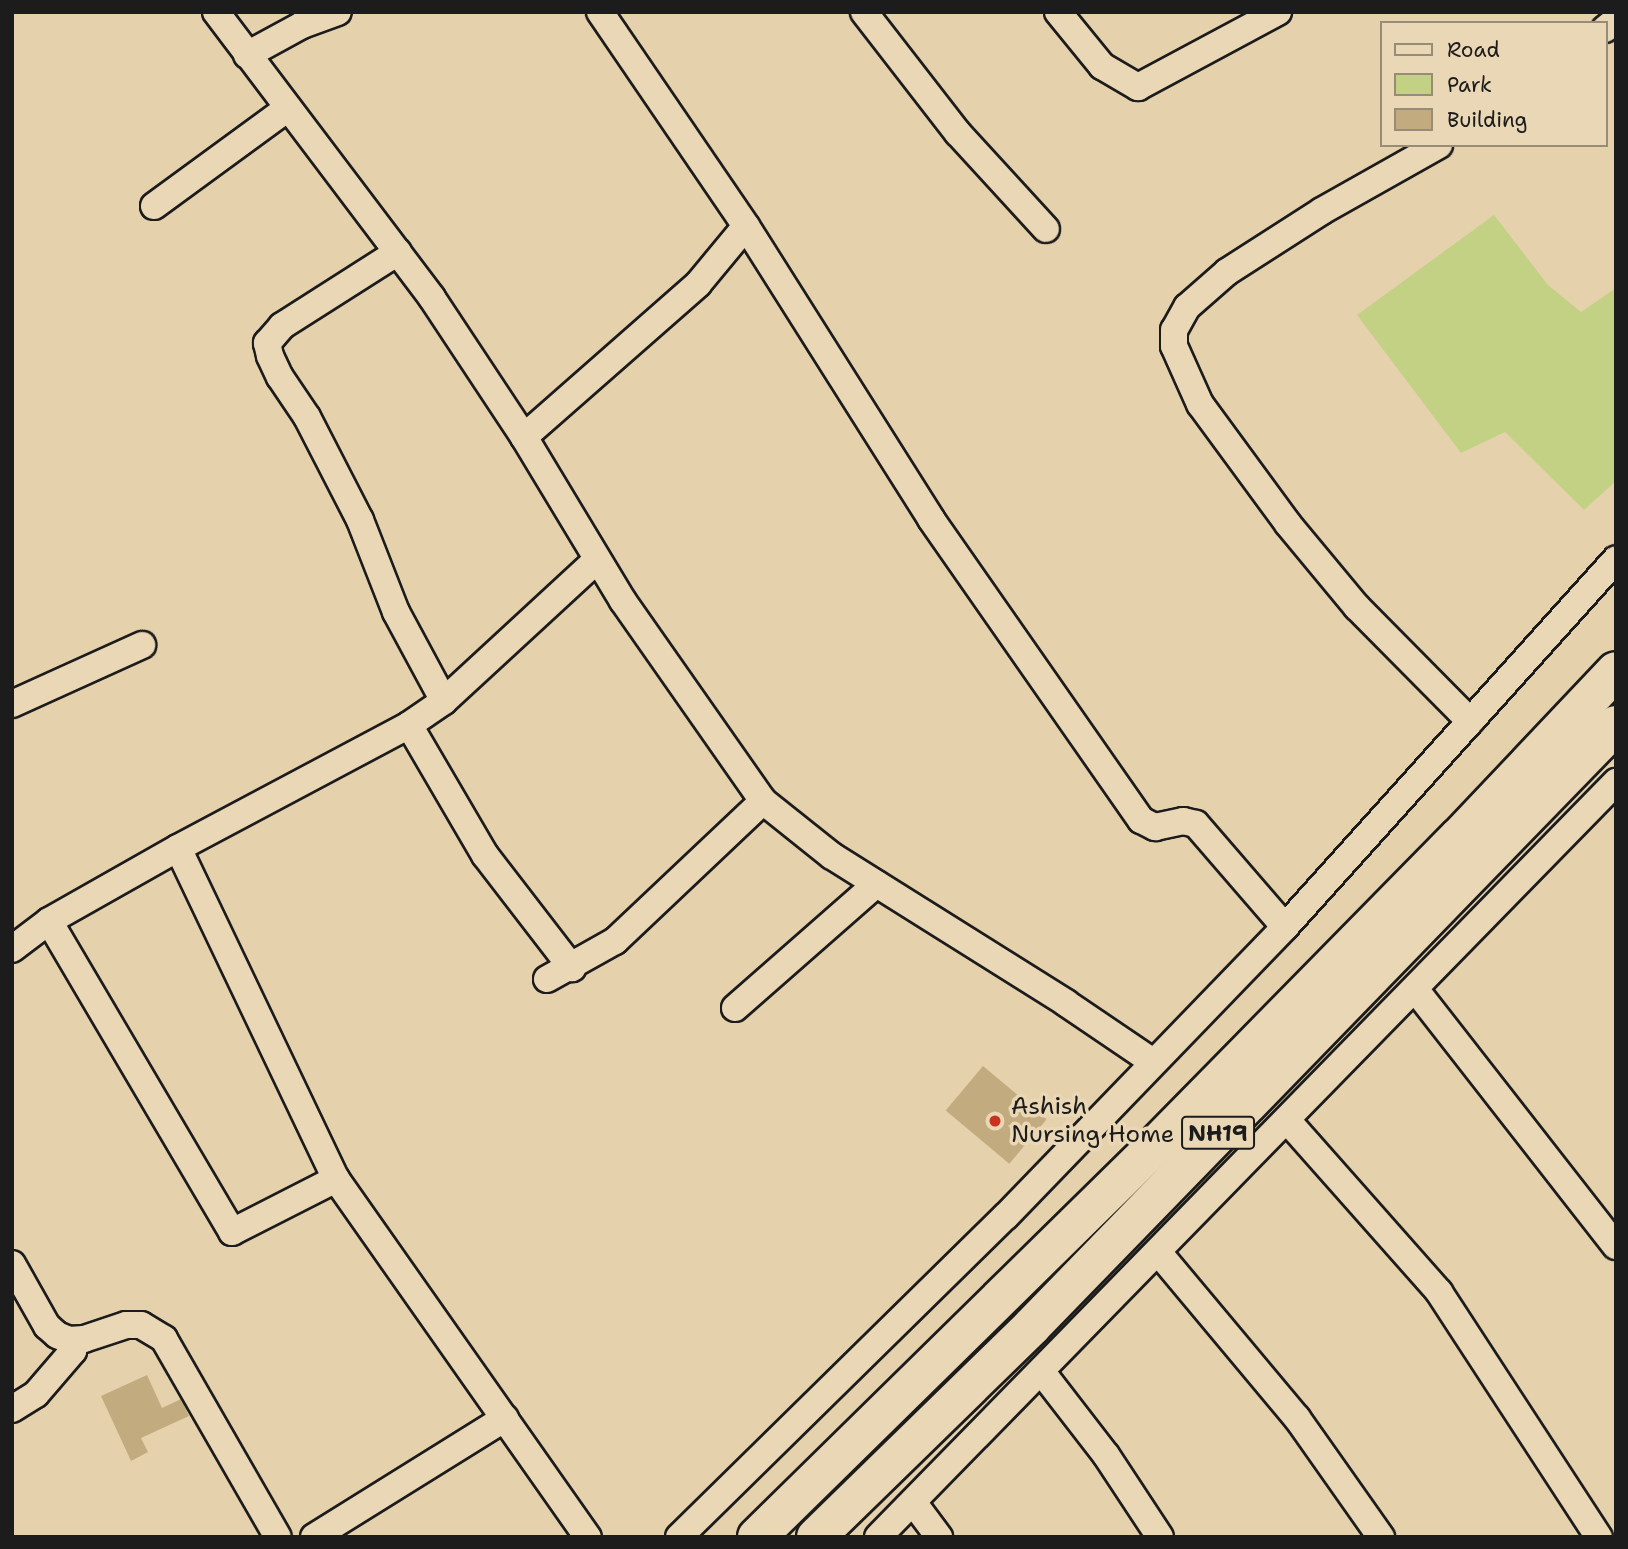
<!DOCTYPE html>
<html>
<head>
<meta charset="utf-8">
<style>
	body { margin:0 }
	#map { position:relative; width:1628px; height:1549px; overflow:hidden; background:#e6d1ad; font-family:"Shantell Sans",sans-serif }
	div>[style] { position:absolute }
	[style*='--x'] { left:calc(var(--x)*1px); top:calc(var(--y)*1px); width:calc(var(--w)*1px); rotate:calc(var(--a)*1deg) }
	.green>* { inset:0; background:#c3d185 }
	.building>* { inset:0; background:#c3ab80; transform-origin:0 0 }
	.roads { filter:drop-shadow(2px 0 #1c1c1c) drop-shadow(-2px 0 #1c1c1c) drop-shadow(0 2px #1c1c1c) drop-shadow(0 -2px #1c1c1c) }
	.minor>* { height:26px; margin:-13px; padding:0 13px; transform-origin:13px; border-radius:13px; background:#ead7b5 }
	.trunk>* { height:38px; margin:-19px; padding:0 19px; transform-origin:19px; border-radius:19px; background:#ead7b5 }
	.dots>* { width:19px; height:19px; translate:-50% -50%; box-sizing:border-box; border:4px solid #ead7b5; border-radius:50% }
	span { translate:-50% -50%; white-space:nowrap; text-align:center; line-height:1.15; -webkit-text-stroke:7px #ead7b5; paint-order:stroke }
	.shield-label span { padding:2px 5px; background:#ead7b5; border:2px solid; border-radius:5px; -webkit-text-stroke-width:0 }
	.shield-label { font-size:23px; color:#1c1c1c; font-weight:700 }
	.poi-label { font-size:24px; color:#1c1c1c }
	.left { translate:0 -50%; text-align:left }
	.frame { position:absolute; inset:0; border:14px solid #1c1c1c; pointer-events:none }
	.legend { position:absolute; left:1380px; top:21px; width:228px; height:126px; box-sizing:border-box; background:#ead7b5; border:2px solid #988c78; margin:0; padding:9px 12px; list-style:none; font-size:21px; color:#1c1c1c }
	.legend li { display:flex; align-items:center; gap:14px; height:35px }
	.legend b { width:35px; border:2px solid #988c78 }
</style>
</head>
<body>
<div id="map">
	<div class="green">
		<i style="clip-path:polygon(1494px 215px,1548px 285px,1581px 312px,1616px 288px,1616px 481px,1584px 510px,1505px 432px,1461px 453px,1357px 315px)"></i>
	</div>
	<div class="building">
		<i style="left:983px;top:1066px;width:83px;height:58px;rotate:40deg"></i>
		<i style="clip-path:polygon(147px 1375px,162px 1408px,181px 1399px,189px 1416px,141px 1438px,148px 1452px,131px 1461px,101px 1396px)"></i>
	</div>
	<div class="roads">
		<div class="minor">
			<i style="--x:216;--y:12;--w:358;--a:52.9"></i>
			<i style="--x:432;--y:298;--w:167;--a:56.5"></i>
			<i style="--x:524;--y:437;--w:192;--a:58.9"></i>
			<i style="--x:623;--y:601;--w:244;--a:55"></i>
			<i style="--x:763;--y:801;--w:88;--a:38.6"></i>
			<i style="--x:832;--y:856;--w:276;--a:32.1"></i>
			<i style="--x:1066;--y:1003;--w:105;--a:34.1"></i>
			<i style="--x:600;--y:12;--w:259;--a:55.7"></i>
			<i style="--x:746;--y:226;--w:347;--a:57.7"></i>
			<i style="--x:931;--y:519;--w:367;--a:55.1"></i>
			<i style="--x:1141;--y:820;--w:16;--a:27"></i>
			<i style="--x:1155;--y:827;--w:29;--a:-12"></i>
			<i style="--x:1183;--y:821;--w:13;--a:13"></i>
			<i style="--x:1196;--y:824;--w:136;--a:49.2"></i>
			<i style="--x:864;--y:12;--w:153;--a:52.2"></i>
			<i style="--x:958;--y:133;--w:130;--a:47.5"></i>
			<i style="--x:1058;--y:12;--w:70;--a:50.8"></i>
			<i style="--x:1102;--y:66;--w:42;--a:30.3"></i>
			<i style="--x:1138;--y:87;--w:159;--a:-28.2"></i>
			<i style="--x:1605;--y:29;--w:14;--a:-39"></i>
			<i style="--x:247;--y:55;--w:63;--a:-28.6"></i>
			<i style="--x:302;--y:25;--w:38;--a:-20"></i>
			<i style="--x:1439;--y:145;--w:134;--a:150.6"></i>
			<i style="--x:1322;--y:211;--w:113;--a:147.3"></i>
			<i style="--x:1227;--y:272;--w:53;--a:138.8"></i>
			<i style="--x:1187;--y:307;--w:26;--a:119"></i>
			<i style="--x:1174;--y:330;--w:16;--a:90"></i>
			<i style="--x:1174;--y:346;--w:64;--a:65.9"></i>
			<i style="--x:1200;--y:404;--w:149;--a:53.7"></i>
			<i style="--x:1288;--y:524;--w:108;--a:50.3"></i>
			<i style="--x:1357;--y:607;--w:161;--a:45.3"></i>
			<i style="--x:154;--y:206;--w:166;--a:-36.2"></i>
			<i style="--x:398;--y:252;--w:138;--a:147.5"></i>
			<i style="--x:282;--y:326;--w:23;--a:131"></i>
			<i style="--x:267;--y:343;--w:13;--a:77"></i>
			<i style="--x:270;--y:356;--w:23;--a:65"></i>
			<i style="--x:280;--y:377;--w:48;--a:56"></i>
			<i style="--x:307;--y:417;--w:116;--a:62.8"></i>
			<i style="--x:360;--y:520;--w:99;--a:68.6"></i>
			<i style="--x:396;--y:612;--w:101;--a:61.7"></i>
			<i style="--x:524;--y:437;--w:232;--a:-41.3"></i>
			<i style="--x:698;--y:284;--w:75;--a:-50.4"></i>
			<i style="--x:12;--y:704;--w:143;--a:-24.4"></i>
			<i style="--x:409;--y:725;--w:151;--a:59.7"></i>
			<i style="--x:485;--y:855;--w:143;--a:52.4"></i>
			<i style="--x:178;--y:848;--w:262;--a:-28"></i>
			<i style="--x:409;--y:725;--w:42;--a:-34.4"></i>
			<i style="--x:444;--y:701;--w:208;--a:-42.7"></i>
			<i style="--x:49;--y:921;--w:148;--a:-29.5"></i>
			<i style="--x:178;--y:848;--w:367;--a:64.5"></i>
			<i style="--x:12;--y:949;--w:46;--a:-37.1"></i>
			<i style="--x:49;--y:921;--w:361;--a:59.5"></i>
			<i style="--x:232;--y:1232;--w:117;--a:-27"></i>
			<i style="--x:336;--y:1179;--w:438;--a:54.9"></i>
			<i style="--x:547;--y:979;--w:78;--a:-29.2"></i>
			<i style="--x:615;--y:941;--w:204;--a:-43.4"></i>
			<i style="--x:1415;--y:989;--w:326;--a:52"></i>
			<i style="--x:735;--y:1008;--w:188;--a:-41.3"></i>
			<i style="--x:1287;--y:1120;--w:230;--a:48.5"></i>
			<i style="--x:1439;--y:1292;--w:293;--a:56.9"></i>
			<i style="--x:1158;--y:1252;--w:217;--a:50.1"></i>
			<i style="--x:1297;--y:1418;--w:146;--a:54.8"></i>
			<i style="--x:12;--y:1264;--w:71;--a:60.6"></i>
			<i style="--x:47;--y:1326;--w:13;--a:42"></i>
			<i style="--x:57;--y:1335;--w:13;--a:23"></i>
			<i style="--x:69;--y:1340;--w:15;--a:-4"></i>
			<i style="--x:84;--y:1339;--w:44;--a:-18.4"></i>
			<i style="--x:126;--y:1325;--w:15;--a:0"></i>
			<i style="--x:141;--y:1325;--w:27;--a:31"></i>
			<i style="--x:164;--y:1339;--w:228;--a:60.1"></i>
			<i style="--x:1041;--y:1371;--w:106;--a:52.3"></i>
			<i style="--x:1106;--y:1455;--w:98;--a:56.6"></i>
			<i style="--x:12;--y:1409;--w:28;--a:-32"></i>
			<i style="--x:36;--y:1394;--w:57;--a:-49.3"></i>
			<i style="--x:73;--y:1351;--w:12;--a:-110"></i>
			<i style="--x:913;--y:1502;--w:44;--a:53.4"></i>
			<i style="--x:314;--y:1537;--w:225;--a:-31.9"></i>
			<i style="--x:679;--y:1537;--w:458;--a:-44.5"></i>
			<i style="--x:1006;--y:1216;--w:402;--a:-46"></i>
			<i style="--x:1285;--y:927;--w:495;--a:-48"></i>
			<i style="--x:878;--y:1537;--w:1056;--a:-45.65"></i>
		</div>
		<div class="trunk">
			<i style="--x:757;--y:1537;--w:559;--a:-44.49"></i>
			<i style="--x:1156;--y:1145;--w:432;--a:-45.5"></i>
			<i style="--x:1459;--y:837;--w:228;--a:-46.6"></i>
			<i style="--x:816;--y:1537;--w:302;--a:-44.3"></i>
			<i style="--x:1032;--y:1326;--w:838;--a:-45.82"></i>
		</div>
	</div>
	<div class="dots">
		<i style="left:995px;top:1121px;background:#c8321e"></i>
	</div>
	<div class="shield-label">
		<span style="left:1218px;top:1133px">NH19</span>
	</div>
	<div class="poi-label">
		<span class="left" style="left:1011px;top:1121px">Ashish<br>Nursing Home</span>
	</div>
	<div class="frame"></div>
	<ul class="legend">
	<li><b style="height:9px;background:#ead7b5"></b>Road</li>
	<li><b style="height:19px;background:#c3d185"></b>Park</li>
	<li><b style="height:19px;background:#c3ab80"></b>Building</li>
	</ul>
</div>
</body>
</html>
